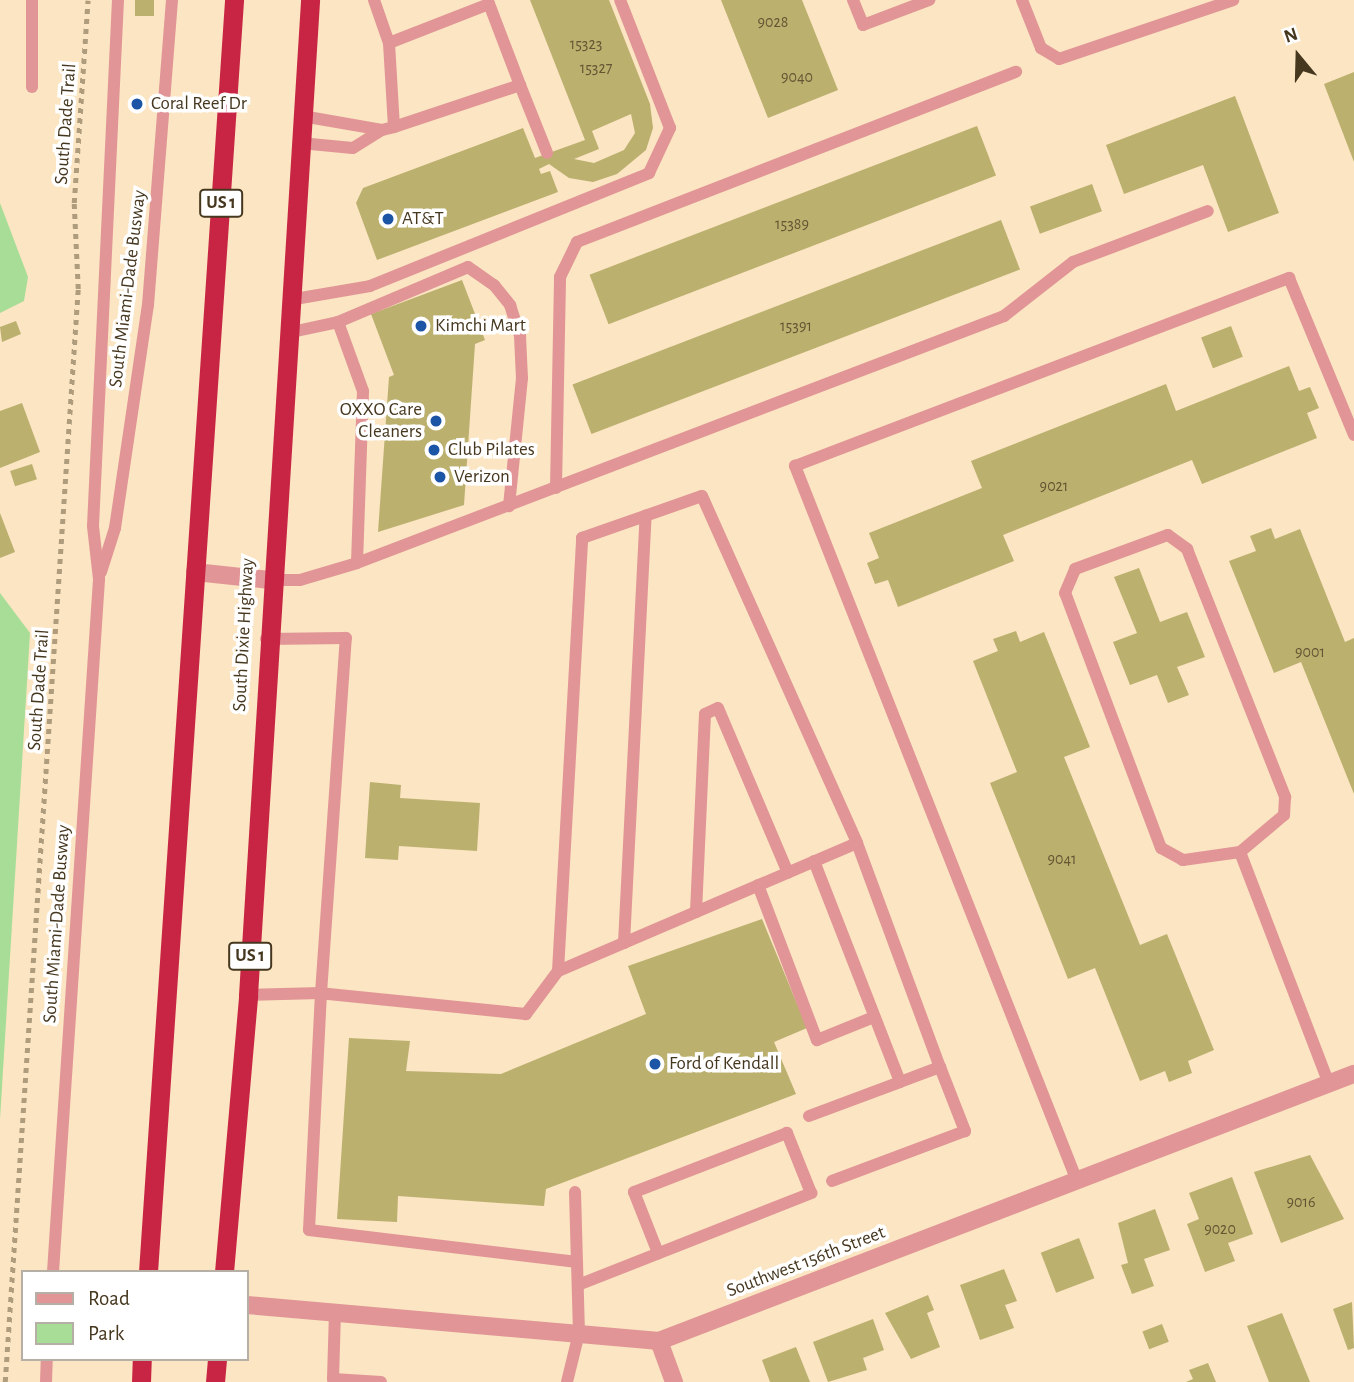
<!DOCTYPE html>
<html>
<head>
<meta charset="utf-8">
<style>
	body { margin:0 }
	#map { position:relative; width:1354px; height:1382px; overflow:hidden; background:#fbe5c2; font-family:"Alegreya Sans",sans-serif }
	div>[style] { position:absolute }
	[style*='--x'] { left:calc(var(--x)*1px); top:calc(var(--y)*1px); width:calc(var(--w)*1px); rotate:calc(var(--a)*1deg) }
	.green>* { inset:0; background:#a7dd97 }
	.building>* { inset:0; background:#bcb06f; transform-origin:0 0 }
	.path>* { height:4.5px; margin-top:-2.25px; transform-origin:0; background:repeating-linear-gradient(90deg,#af9c7d 0 5px,transparent 0 10px) }
	.service>* { height:12px; margin:-6px; padding:0 6px; transform-origin:6px; border-radius:6px; background:#e19596 }
	.minor>* { height:18px; margin:-9px; padding:0 9px; transform-origin:9px; border-radius:9px; background:#e19596 }
	.trunk>* { height:19px; margin:-9.5px; padding:0 9.5px; transform-origin:9.5px; border-radius:9.5px; background:#c82544 }
	.dots>* { width:19px; height:19px; translate:-50% -50%; box-sizing:border-box; border:4px solid #fff; border-radius:50% }
	span { translate:-50% -50%; white-space:nowrap; text-align:center; line-height:1.15; -webkit-text-stroke:7px #fff; paint-order:stroke }
	.number-label { font-size:16px; color:#645533 }
	.number-label span { -webkit-text-stroke-width:0 }
	.shield-label span { padding:2px 5px; background:#fff; border:2px solid; border-radius:5px; -webkit-text-stroke-width:0 }
	.shield-label { font-size:18px; color:#46371f; font-weight:700 }
	.poi-label { font-size:19px; color:#46371f }
	.left { translate:0 -50%; text-align:left }
	.right { translate:-100% -50%; text-align:right }
	.street-label { font-size:19px; color:#46371f }
	.legend { position:absolute; left:21px; top:1270px; width:228px; height:91px; box-sizing:border-box; background:#fff; border:2px solid #b5afa5; margin:0; padding:9px 12px; list-style:none; font-size:21px; color:#46371f }
	.legend li { display:flex; align-items:center; gap:14px; height:35px }
	.legend b { width:35px; border:2px solid #b5afa5 }
	.north { position:absolute; left:1263px; top:21px; width:70px; height:70px; -webkit-text-stroke:5px #fff; paint-order:stroke; rotate:341deg; font-size:19px; font-weight:700; line-height:28px; text-align:center; color:#46371f }
	.north::after { content:''; display:block; margin:auto; width:24px; height:32px; background:#46371f; clip-path:polygon(50% 0,100% 100%,50% 72%,0 100%) }
</style>
</head>
<body>
<div id="map">
	<div class="green">
		<i style="clip-path:polygon(0 203px,28px 277px,24px 301px,0 313px)"></i>
		<i style="clip-path:polygon(0 593px,30px 633px,0 1119px)"></i>
	</div>
	<div class="building">
		<i style="left:135px;top:0;width:19px;height:16px"></i>
		<i style="clip-path:polygon(evenodd,530px 0,609px 0,650px 104px,653px 128px,646px 150px,617px 174px,593px 182px,569px 178px,549px 164px,539px 169px,541px 174px,550px 171px,558px 192px,377px 260px,356px 203px,363px 188px,523px 128px,535px 158px,585px 140px,530px 0,631px 114px,635px 133px,624px 150px,594px 163px,574px 159px,599px 149px,592px 131px,631px 114px)"></i>
		<i style="clip-path:polygon(721px 0,802px 0,838px 90px,768px 118px)"></i>
		<i style="clip-path:polygon(1354px 72px,1354px 162px,1324px 84px)"></i>
		<i style="clip-path:polygon(1235px 96px,1279px 213px,1228px 232px,1203px 165px,1124px 194px,1106px 145px)"></i>
		<i style="left:977px;top:126px;width:53px;height:415px;rotate:69deg"></i>
		<i style="left:1092px;top:184px;width:29px;height:66px;rotate:70deg"></i>
		<i style="left:1001px;top:220px;width:53px;height:459px;rotate:69deg"></i>
		<i style="clip-path:polygon(462px 280px,485px 340px,475px 344px,464px 505px,378px 532px,389px 377px,394px 375px,371px 314px)"></i>
		<i style="clip-path:polygon(16px 321px,21px 334px,2px 342px,0 327px)"></i>
		<i style="left:1231px;top:326px;width:33px;height:32px;rotate:69deg"></i>
		<i style="clip-path:polygon(1289px 366px,1299px 391px,1310px 387px,1319px 408px,1307px 413px,1317px 438px,1202px 484px,1192px 460px,1003px 535px,1014px 561px,898px 607px,888px 580px,875px 584px,867px 563px,879px 558px,869px 533px,982px 488px,971px 461px,1166px 384px,1176px 411px)"></i>
		<i style="clip-path:polygon(22px 403px,40px 452px,0 468px,0 411px)"></i>
		<i style="left:32px;top:464px;width:16px;height:23px;rotate:72deg"></i>
		<i style="clip-path:polygon(0 513px,15px 552px,0 558px)"></i>
		<i style="clip-path:polygon(1271px 528px,1275px 539px,1300px 529px,1345px 642px,1354px 638px,1354px 794px,1301px 662px,1274px 673px,1229px 561px,1256px 551px,1250px 536px)"></i>
		<i style="clip-path:polygon(1139px 568px,1160px 622px,1187px 612px,1205px 657px,1177px 667px,1189px 695px,1168px 703px,1157px 675px,1130px 685px,1113px 642px,1137px 633px,1114px 577px)"></i>
		<i style="clip-path:polygon(1016px 631px,1020px 642px,1044px 632px,1090px 747px,1064px 757px,1140px 945px,1167px 934px,1214px 1050px,1188px 1061px,1192px 1073px,1169px 1082px,1165px 1071px,1140px 1081px,1095px 968px,1068px 979px,990px 783px,1017px 772px,973px 661px,998px 651px,993px 639px)"></i>
		<i style="clip-path:polygon(370px 782px,401px 785px,400px 798px,480px 803px,477px 851px,399px 846px,398px 860px,365px 858px)"></i>
		<i style="clip-path:polygon(762px 919px,807px 1028px,774px 1042px,796px 1094px,546px 1189px,544px 1206px,398px 1196px,397px 1222px,337px 1219px,349px 1038px,410px 1041px,406px 1071px,501px 1074px,646px 1014px,628px 966px)"></i>
		<i style="clip-path:polygon(1310px 1155px,1344px 1219px,1281px 1243px,1254px 1172px)"></i>
		<i style="clip-path:polygon(1232px 1177px,1253px 1234px,1228px 1243px,1235px 1261px,1205px 1272px,1187px 1224px,1199px 1219px,1189px 1193px)"></i>
		<i style="clip-path:polygon(1155px 1209px,1170px 1250px,1144px 1259px,1154px 1286px,1132px 1294px,1121px 1265px,1128px 1263px,1118px 1223px)"></i>
		<i style="left:1079px;top:1238px;width:43px;height:41px;rotate:69deg"></i>
		<i style="clip-path:polygon(1004px 1269px,1017px 1301px,1005px 1305px,1014px 1328px,980px 1340px,960px 1285px)"></i>
		<i style="clip-path:polygon(928px 1295px,934px 1310px,927px 1313px,940px 1347px,911px 1359px,885px 1313px)"></i>
		<i style="clip-path:polygon(1352px 1302px,1354px 1348px,1348px 1350px,1333px 1309px)"></i>
		<i style="clip-path:polygon(1282px 1313px,1310px 1382px,1269px 1382px,1247px 1326px)"></i>
		<i style="clip-path:polygon(873px 1319px,884px 1350px,863px 1358px,867px 1370px,828px 1382px,813px 1342px)"></i>
		<i style="left:1162px;top:1324px;width:19px;height:21px;rotate:69deg"></i>
		<i style="clip-path:polygon(796px 1347px,810px 1382px,770px 1382px,762px 1360px)"></i>
		<i style="clip-path:polygon(1208px 1363px,1216px 1382px,1186px 1382px,1193px 1379px,1189px 1370px)"></i>
	</div>
	<div class="path">
		<i style="--x:5;--y:1382;--w:1095;--a:-86.18"></i>
		<i style="--x:78;--y:289;--w:86;--a:-92.7"></i>
		<i style="--x:74;--y:203;--w:203;--a:-86.1"></i>
	</div>
	<div class="service">
		<i style="--x:32;--y:0;--w:87;--a:90"></i>
		<i style="--x:374;--y:0;--w:46;--a:70.8"></i>
		<i style="--x:853;--y:0;--w:27;--a:68"></i>
		<i style="--x:863;--y:25;--w:71;--a:-20.7"></i>
		<i style="--x:1022;--y:0;--w:52;--a:68.4"></i>
		<i style="--x:1041;--y:48;--w:21;--a:31"></i>
		<i style="--x:1059;--y:59;--w:184;--a:-18.7"></i>
		<i style="--x:520;--y:85;--w:73;--a:68.3"></i>
		<i style="--x:302;--y:116;--w:81;--a:9.9"></i>
		<i style="--x:300;--y:143;--w:53;--a:5.4"></i>
		<i style="--x:353;--y:148;--w:34;--a:-32"></i>
		<i style="--x:382;--y:130;--w:12;--a:-14"></i>
		<i style="--x:394;--y:127;--w:133;--a:-18.4"></i>
		<i style="--x:520;--y:85;--w:87;--a:-110.9"></i>
		<i style="--x:489;--y:4;--w:107;--a:158.7"></i>
		<i style="--x:389;--y:43;--w:84;--a:86.6"></i>
		<i style="--x:289;--y:300;--w:82;--a:-9.8"></i>
		<i style="--x:370;--y:286;--w:301;--a:-22"></i>
		<i style="--x:649;--y:173;--w:50;--a:-65"></i>
		<i style="--x:670;--y:128;--w:137;--a:-111.3"></i>
		<i style="--x:338;--y:322;--w:73;--a:70.1"></i>
		<i style="--x:363;--y:391;--w:172;--a:92"></i>
		<i style="--x:287;--y:333;--w:52;--a:-12.2"></i>
		<i style="--x:338;--y:322;--w:141;--a:-22.9"></i>
		<i style="--x:468;--y:267;--w:32;--a:35"></i>
		<i style="--x:494;--y:285;--w:26;--a:51"></i>
		<i style="--x:510;--y:305;--w:33;--a:72"></i>
		<i style="--x:520;--y:336;--w:42;--a:87.3"></i>
		<i style="--x:522;--y:378;--w:129;--a:95.8"></i>
		<i style="--x:556;--y:488;--w:211;--a:-88.9"></i>
		<i style="--x:560;--y:277;--w:39;--a:-64"></i>
		<i style="--x:577;--y:242;--w:471;--a:-21.2"></i>
		<i style="--x:1168;--y:535;--w:24;--a:36"></i>
		<i style="--x:1187;--y:549;--w:267;--a:68.4"></i>
		<i style="--x:1285;--y:797;--w:18;--a:93"></i>
		<i style="--x:1284;--y:815;--w:57;--a:139.9"></i>
		<i style="--x:1240;--y:852;--w:58;--a:172"></i>
		<i style="--x:1183;--y:860;--w:25;--a:-151"></i>
		<i style="--x:1161;--y:848;--w:272;--a:-110.6"></i>
		<i style="--x:1065;--y:593;--w:26;--a:-67"></i>
		<i style="--x:1075;--y:569;--w:99;--a:-20.1"></i>
		<i style="--x:101;--y:572;--w:46;--a:-72.3"></i>
		<i style="--x:115;--y:528;--w:225;--a:-81.6"></i>
		<i style="--x:148;--y:305;--w:306;--a:-85.5"></i>
		<i style="--x:270;--y:580;--w:30;--a:0"></i>
		<i style="--x:300;--y:580;--w:59;--a:-16.6"></i>
		<i style="--x:357;--y:563;--w:693;--a:-20.89"></i>
		<i style="--x:1004;--y:316;--w:88;--a:-38"></i>
		<i style="--x:1073;--y:262;--w:144;--a:-20.7"></i>
		<i style="--x:857;--y:843;--w:239;--a:69.7"></i>
		<i style="--x:1240;--y:852;--w:248;--a:69"></i>
		<i style="--x:814;--y:861;--w:237;--a:68.7"></i>
		<i style="--x:900;--y:1082;--w:43;--a:-20.6"></i>
		<i style="--x:940;--y:1067;--w:69;--a:68.7"></i>
		<i style="--x:965;--y:1131;--w:142;--a:159.4"></i>
		<i style="--x:758;--y:885;--w:166;--a:69.2"></i>
		<i style="--x:817;--y:1040;--w:61;--a:-22"></i>
		<i style="--x:696;--y:912;--w:198;--a:-87.4"></i>
		<i style="--x:705;--y:714;--w:14;--a:-25"></i>
		<i style="--x:718;--y:708;--w:179;--a:67"></i>
		<i style="--x:624;--y:943;--w:428;--a:-87.1"></i>
		<i style="--x:558;--y:971;--w:434;--a:-86.8"></i>
		<i style="--x:582;--y:538;--w:127;--a:-19.3"></i>
		<i style="--x:702;--y:496;--w:380;--a:65.9"></i>
		<i style="--x:857;--y:843;--w:325;--a:156.8"></i>
		<i style="--x:558;--y:971;--w:54;--a:126.7"></i>
		<i style="--x:526;--y:1014;--w:206;--a:-174.2"></i>
		<i style="--x:321;--y:993;--w:237;--a:92.9"></i>
		<i style="--x:309;--y:1230;--w:270;--a:6.8"></i>
		<i style="--x:577;--y:1262;--w:71;--a:88.4"></i>
		<i style="--x:579;--y:1333;--w:50;--a:103.8"></i>
		<i style="--x:248;--y:995;--w:73;--a:-1.6"></i>
		<i style="--x:321;--y:993;--w:356;--a:-86"></i>
		<i style="--x:346;--y:638;--w:80;--a:179.3"></i>
		<i style="--x:809;--y:1116;--w:97;--a:-20.5"></i>
		<i style="--x:1077;--y:1181;--w:769;--a:-111.52"></i>
		<i style="--x:795;--y:466;--w:529;--a:-20.84"></i>
		<i style="--x:1289;--y:278;--w:170;--a:67.5"></i>
		<i style="--x:575;--y:1192;--w:70;--a:88.4"></i>
		<i style="--x:53;--y:1272;--w:695;--a:-86.2"></i>
		<i style="--x:99;--y:579;--w:53;--a:-96.5"></i>
		<i style="--x:93;--y:526;--w:527;--a:-87.28"></i>
		<i style="--x:578;--y:1285;--w:251;--a:-21.5"></i>
		<i style="--x:811;--y:1193;--w:65;--a:-111.8"></i>
		<i style="--x:787;--y:1133;--w:164;--a:158.9"></i>
		<i style="--x:634;--y:1192;--w:66;--a:68.5"></i>
		<i style="--x:335;--y:1312;--w:67;--a:91.7"></i>
		<i style="--x:333;--y:1379;--w:48;--a:3.6"></i>
		<i style="--x:46;--y:1382;--w:23;--a:-88"></i>
	</div>
	<div class="minor">
		<i style="--x:195;--y:572;--w:75;--a:6.1"></i>
		<i style="--x:247;--y:1305;--w:414;--a:5"></i>
		<i style="--x:659;--y:1341;--w:745;--a:-21.02"></i>
		<i style="--x:659;--y:1341;--w:44;--a:69.9"></i>
	</div>
	<div class="trunk">
		<i style="--x:148;--y:1272;--w:1275;--a:-86.13"></i>
		<i style="--x:224;--y:1272;--w:278;--a:-85"></i>
		<i style="--x:248;--y:995;--w:997;--a:-86.43"></i>
		<i style="--x:141;--y:1382;--w:23;--a:-88"></i>
		<i style="--x:215;--y:1382;--w:23;--a:-85"></i>
	</div>
	<div class="dots">
		<i style="left:137px;top:104px;background:#1d55a6"></i>
		<i style="left:388px;top:219px;background:#1d55a6"></i>
		<i style="left:421px;top:326px;background:#1d55a6"></i>
		<i style="left:436px;top:421px;background:#1d55a6"></i>
		<i style="left:434px;top:450px;background:#1d55a6"></i>
		<i style="left:440px;top:477px;background:#1d55a6"></i>
		<i style="left:655px;top:1064px;background:#1d55a6"></i>
	</div>
	<div class="number-label">
		<span style="left:773px;top:22px">9028</span>
		<span style="left:586px;top:44px">15323</span>
		<span style="left:596px;top:68px">15327</span>
		<span style="left:797px;top:77px">9040</span>
		<span style="left:792px;top:224px">15389</span>
		<span style="left:796px;top:326px">15391</span>
		<span style="left:1054px;top:486px">9021</span>
		<span style="left:1310px;top:652px">9001</span>
		<span style="left:1062px;top:859px">9041</span>
		<span style="left:1301px;top:1202px">9016</span>
		<span style="left:1220px;top:1229px">9020</span>
	</div>
	<div class="shield-label">
		<span style="left:221px;top:203px">US 1</span>
		<span style="left:250px;top:956px">US 1</span>
	</div>
	<div class="poi-label">
		<span class="left" style="left:151px;top:104px">Coral Reef Dr</span>
		<span class="left" style="left:402px;top:219px">AT&amp;T</span>
		<span class="left" style="left:435px;top:326px">Kimchi Mart</span>
		<span class="right" style="left:422px;top:421px">OXXO Care<br>Cleaners</span>
		<span class="left" style="left:448px;top:450px">Club Pilates</span>
		<span class="left" style="left:454px;top:477px">Verizon</span>
		<span class="left" style="left:669px;top:1064px">Ford of Kendall</span>
	</div>
	<div class="street-label">
		<span style="left:66px;top:124px;rotate:-86deg">South Dade Trail</span>
		<span style="left:128px;top:289px;rotate:-83deg">South Miami-Dade Busway</span>
		<span style="left:244px;top:635px;rotate:-87deg">South Dixie Highway</span>
		<span style="left:39px;top:690px;rotate:-86deg">South Dade Trail</span>
		<span style="left:57px;top:924px;rotate:-86deg">South Miami-Dade Busway</span>
		<span style="left:806px;top:1262px;rotate:-21deg">Southwest 156th Street</span>
	</div>
	<ul class="legend">
	<li><b style="height:9px;background:#e19596"></b>Road</li>
	<li><b style="height:19px;background:#a7dd97"></b>Park</li>
	</ul>
	<div class="north">N</div>
</div>
</body>
</html>
